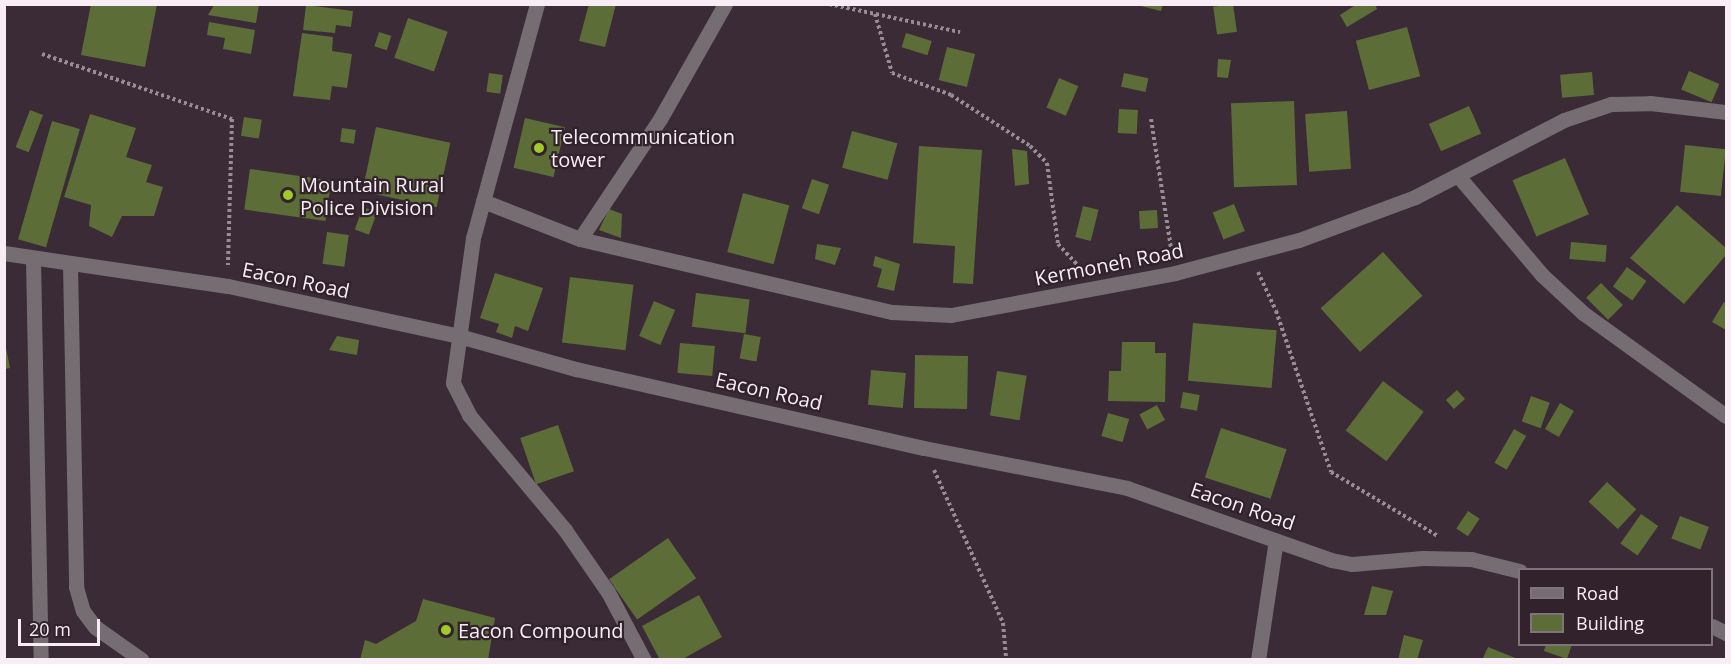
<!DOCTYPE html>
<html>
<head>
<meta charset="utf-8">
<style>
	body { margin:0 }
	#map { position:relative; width:1731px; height:664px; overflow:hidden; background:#3b2b36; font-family:"Open Sans",sans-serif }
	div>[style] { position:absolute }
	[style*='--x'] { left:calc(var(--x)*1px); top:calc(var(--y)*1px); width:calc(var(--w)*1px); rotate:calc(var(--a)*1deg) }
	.building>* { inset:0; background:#5c6d37; transform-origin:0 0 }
	.path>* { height:4px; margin-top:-2px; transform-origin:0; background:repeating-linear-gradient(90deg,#9a8c95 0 3px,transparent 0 6px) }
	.street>* { height:15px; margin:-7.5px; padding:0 7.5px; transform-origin:7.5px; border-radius:7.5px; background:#766d73 }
	.dots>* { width:16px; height:16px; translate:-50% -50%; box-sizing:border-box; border:3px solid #31222c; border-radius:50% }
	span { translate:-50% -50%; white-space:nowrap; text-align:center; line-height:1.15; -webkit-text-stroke:4.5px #31222c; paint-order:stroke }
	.poi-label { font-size:20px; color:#f8edf4 }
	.left { translate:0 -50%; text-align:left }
	.street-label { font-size:20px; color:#f8edf4 }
	.frame { position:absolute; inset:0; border:6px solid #f8edf4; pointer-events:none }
	.legend { position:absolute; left:1518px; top:568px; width:195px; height:78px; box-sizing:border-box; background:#31222c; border:2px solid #81737c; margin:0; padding:8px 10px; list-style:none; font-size:18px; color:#f8edf4 }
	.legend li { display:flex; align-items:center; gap:12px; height:30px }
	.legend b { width:30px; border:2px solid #81737c }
	.scale { position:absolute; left:18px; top:619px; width:82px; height:27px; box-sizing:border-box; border:3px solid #f8edf4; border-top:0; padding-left:8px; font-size:18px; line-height:21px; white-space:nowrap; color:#f8edf4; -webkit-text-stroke:4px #31222c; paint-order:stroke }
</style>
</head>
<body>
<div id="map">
	<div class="building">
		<i style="clip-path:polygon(91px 4px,157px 4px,145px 67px,81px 55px)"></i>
		<i style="clip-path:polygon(259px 4px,256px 23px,208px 15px,214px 5px)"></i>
		<i style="clip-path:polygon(589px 4px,616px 4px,605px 47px,579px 41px)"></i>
		<i style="clip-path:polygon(1132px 4px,1163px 4px,1161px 11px)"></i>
		<i style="left:1233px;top:4px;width:28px;height:20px;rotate:82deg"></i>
		<i style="clip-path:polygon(1357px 4px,1375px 4px,1377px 9px,1347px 27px,1340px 15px)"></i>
		<i style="clip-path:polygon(306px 5px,353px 11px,351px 27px,336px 25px,335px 33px,303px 30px)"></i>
		<i style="left:408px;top:18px;width:42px;height:42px;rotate:19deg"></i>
		<i style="clip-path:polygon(209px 22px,255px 30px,251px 54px,223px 49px,225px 38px,207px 35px)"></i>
		<i style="left:1407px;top:27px;width:51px;height:53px;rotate:75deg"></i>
		<i style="left:379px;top:32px;width:13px;height:15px;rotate:18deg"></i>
		<i style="clip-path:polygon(302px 33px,333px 37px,332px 51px,352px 54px,347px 88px,332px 86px,330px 100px,293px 96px)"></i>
		<i style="left:906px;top:33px;width:27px;height:15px;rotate:17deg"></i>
		<i style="left:947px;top:47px;width:29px;height:34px;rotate:14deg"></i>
		<i style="clip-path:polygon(1218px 59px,1231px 60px,1228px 78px,1217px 77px)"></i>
		<i style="left:1689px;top:71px;width:33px;height:20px;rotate:23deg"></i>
		<i style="left:1592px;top:72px;width:23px;height:32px;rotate:85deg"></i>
		<i style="left:489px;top:73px;width:14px;height:19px;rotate:8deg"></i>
		<i style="left:1124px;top:73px;width:25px;height:14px;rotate:12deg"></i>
		<i style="left:1059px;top:78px;width:21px;height:32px;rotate:23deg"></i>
		<i style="left:1294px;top:101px;width:84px;height:63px;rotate:88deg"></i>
		<i style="left:1469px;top:106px;width:30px;height:44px;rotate:66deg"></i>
		<i style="left:1119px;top:109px;width:19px;height:24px;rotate:3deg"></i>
		<i style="left:30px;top:110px;width:14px;height:40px;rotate:21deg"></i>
		<i style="left:1347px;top:111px;width:58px;height:42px;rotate:86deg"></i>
		<i style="clip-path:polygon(90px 114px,136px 128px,126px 157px,152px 165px,146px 182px,163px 187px,154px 216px,122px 216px,112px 237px,89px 226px,91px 205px,64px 197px)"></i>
		<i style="left:244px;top:117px;width:18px;height:19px;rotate:9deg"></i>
		<i style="left:525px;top:118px;width:41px;height:51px;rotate:13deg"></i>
		<i style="left:52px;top:121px;width:29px;height:123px;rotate:16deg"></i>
		<i style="left:376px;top:127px;width:76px;height:66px;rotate:12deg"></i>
		<i style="left:342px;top:128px;width:14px;height:14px;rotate:8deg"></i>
		<i style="left:852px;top:131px;width:47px;height:38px;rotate:15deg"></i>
		<i style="left:1685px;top:145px;width:41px;height:47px;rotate:6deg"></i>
		<i style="clip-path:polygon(919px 146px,982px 150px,973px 284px,953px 283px,955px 246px,913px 243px)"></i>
		<i style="clip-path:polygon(1012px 149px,1027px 151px,1029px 184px,1015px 186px)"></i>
		<i style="left:1565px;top:158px;width:61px;height:57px;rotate:67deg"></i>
		<i style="left:250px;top:169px;width:82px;height:41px;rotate:8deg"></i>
		<i style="left:812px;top:179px;width:18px;height:31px;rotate:19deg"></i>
		<i style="left:743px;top:193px;width:48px;height:61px;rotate:15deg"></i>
		<i style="left:1234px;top:204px;width:29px;height:23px;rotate:68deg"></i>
		<i style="clip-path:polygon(1677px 205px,1726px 248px,1726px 255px,1684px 304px,1630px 258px)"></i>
		<i style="left:1083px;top:206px;width:16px;height:32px;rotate:14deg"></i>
		<i style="left:363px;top:207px;width:15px;height:24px;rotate:20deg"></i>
		<i style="clip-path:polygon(609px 209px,622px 214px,621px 238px,599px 230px)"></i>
		<i style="left:1157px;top:210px;width:18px;height:18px;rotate:87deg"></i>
		<i style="left:327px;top:232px;width:22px;height:32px;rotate:8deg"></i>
		<i style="left:1571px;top:242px;width:36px;height:17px;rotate:5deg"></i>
		<i style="clip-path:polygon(817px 244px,841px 248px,835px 265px,815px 259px)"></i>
		<i style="left:1383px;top:252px;width:59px;height:84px;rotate:48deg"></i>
		<i style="clip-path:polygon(875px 256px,900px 264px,894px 291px,877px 287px,882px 269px,873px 266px)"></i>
		<i style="left:1627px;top:267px;width:24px;height:24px;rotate:36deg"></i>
		<i style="clip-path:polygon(495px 273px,543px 288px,528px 331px,515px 326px,512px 338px,496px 332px,499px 324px,480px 318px)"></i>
		<i style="left:570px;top:277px;width:64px;height:66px;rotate:7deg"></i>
		<i style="left:1601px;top:283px;width:31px;height:21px;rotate:45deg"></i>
		<i style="left:696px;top:293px;width:54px;height:34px;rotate:7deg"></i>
		<i style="left:654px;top:301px;width:23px;height:38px;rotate:23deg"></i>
		<i style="clip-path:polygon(1724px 302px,1726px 303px,1726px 330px,1712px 322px)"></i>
		<i style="left:1193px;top:323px;width:84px;height:58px;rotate:5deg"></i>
		<i style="left:744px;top:334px;width:17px;height:25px;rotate:10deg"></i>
		<i style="clip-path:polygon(337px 336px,359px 340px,357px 355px,329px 350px)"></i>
		<i style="clip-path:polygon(1122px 342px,1155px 342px,1155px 353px,1166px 353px,1165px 402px,1108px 401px,1109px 371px,1121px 371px)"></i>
		<i style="clip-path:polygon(5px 343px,10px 368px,5px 369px)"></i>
		<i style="left:680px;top:343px;width:35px;height:30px;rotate:5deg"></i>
		<i style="left:915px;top:355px;width:53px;height:53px;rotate:1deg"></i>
		<i style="left:871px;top:370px;width:35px;height:35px;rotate:5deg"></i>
		<i style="left:997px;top:371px;width:30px;height:45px;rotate:9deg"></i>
		<i style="left:1383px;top:381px;width:51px;height:62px;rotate:37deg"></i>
		<i style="left:1457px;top:390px;width:12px;height:15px;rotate:48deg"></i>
		<i style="left:1183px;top:392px;width:17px;height:16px;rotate:10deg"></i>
		<i style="left:1531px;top:396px;width:20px;height:27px;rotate:20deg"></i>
		<i style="left:1560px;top:403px;width:16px;height:30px;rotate:30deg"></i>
		<i style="left:1157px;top:405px;width:17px;height:20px;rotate:62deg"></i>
		<i style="left:1108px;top:413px;width:22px;height:24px;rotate:16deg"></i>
		<i style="left:558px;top:425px;width:49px;height:40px;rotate:71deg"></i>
		<i style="left:1221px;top:428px;width:69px;height:52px;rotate:18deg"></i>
		<i style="left:1514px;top:429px;width:14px;height:39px;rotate:30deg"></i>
		<i style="left:1607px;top:482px;width:40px;height:27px;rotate:43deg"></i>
		<i style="left:1468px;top:511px;width:14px;height:21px;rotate:34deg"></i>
		<i style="left:1641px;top:514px;width:21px;height:36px;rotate:35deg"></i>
		<i style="left:1680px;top:516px;width:31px;height:24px;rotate:21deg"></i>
		<i style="left:668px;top:538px;width:49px;height:72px;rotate:55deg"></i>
		<i style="clip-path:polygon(1372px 586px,1393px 591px,1386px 615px,1364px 615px)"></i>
		<i style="clip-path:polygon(699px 595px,722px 637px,681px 660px,660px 660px,642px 626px)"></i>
		<i style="clip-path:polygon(423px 599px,495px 618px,488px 660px,360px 660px,365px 640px,376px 644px,416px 621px)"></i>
		<i style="clip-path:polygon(1404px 635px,1423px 640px,1417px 660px,1398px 660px)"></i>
		<i style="clip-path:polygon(1546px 644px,1572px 644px,1567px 659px,1544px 651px)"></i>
		<i style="clip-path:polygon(1488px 647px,1518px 659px,1518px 660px,1482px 660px)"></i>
	</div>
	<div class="path">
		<i style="--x:829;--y:4;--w:134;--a:12.1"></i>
		<i style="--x:875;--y:14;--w:61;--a:73.9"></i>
		<i style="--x:892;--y:73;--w:63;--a:20.4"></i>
		<i style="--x:951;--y:95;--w:94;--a:32.8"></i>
		<i style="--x:1030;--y:146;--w:24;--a:45"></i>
		<i style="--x:1047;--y:163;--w:82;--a:82.3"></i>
		<i style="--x:1058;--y:244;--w:35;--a:47"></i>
		<i style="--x:42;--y:54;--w:201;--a:18.9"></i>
		<i style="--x:232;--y:119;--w:146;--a:91.6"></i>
		<i style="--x:1151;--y:119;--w:137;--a:81.2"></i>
		<i style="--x:1258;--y:272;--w:43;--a:65.2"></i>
		<i style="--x:1276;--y:311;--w:170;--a:71.1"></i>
		<i style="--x:1331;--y:472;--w:125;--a:30.9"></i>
		<i style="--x:934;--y:470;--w:168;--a:65.7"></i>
		<i style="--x:1003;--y:623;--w:37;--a:85"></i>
	</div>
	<div class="street">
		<i style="--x:537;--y:4;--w:243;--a:105.3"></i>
		<i style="--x:473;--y:238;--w:146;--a:97.9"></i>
		<i style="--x:453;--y:383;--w:36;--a:63"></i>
		<i style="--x:469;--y:415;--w:150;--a:50.1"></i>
		<i style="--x:565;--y:530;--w:75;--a:55.3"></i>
		<i style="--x:608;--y:592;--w:77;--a:62.1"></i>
		<i style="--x:1459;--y:177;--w:128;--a:49.7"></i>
		<i style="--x:1542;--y:275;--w:56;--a:42.8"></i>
		<i style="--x:1583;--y:313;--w:176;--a:35.8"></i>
		<i style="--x:483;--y:201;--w:104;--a:21.4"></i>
		<i style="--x:580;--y:239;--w:320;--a:13.2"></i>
		<i style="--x:892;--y:312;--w:59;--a:2.9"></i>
		<i style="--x:951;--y:315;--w:228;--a:-10.6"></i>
		<i style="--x:1175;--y:273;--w:128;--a:-14.9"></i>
		<i style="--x:1299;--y:240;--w:124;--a:-20.3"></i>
		<i style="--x:1415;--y:197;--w:168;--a:-27.3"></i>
		<i style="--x:1564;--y:120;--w:50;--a:-18.8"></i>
		<i style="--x:1611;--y:104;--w:39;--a:-1"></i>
		<i style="--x:1650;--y:103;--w:77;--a:6.8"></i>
		<i style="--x:580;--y:239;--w:144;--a:-56.3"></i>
		<i style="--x:660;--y:119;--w:132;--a:-60.5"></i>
		<i style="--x:4;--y:253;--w:226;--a:8.4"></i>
		<i style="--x:228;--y:286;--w:236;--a:12.2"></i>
		<i style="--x:459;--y:336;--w:122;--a:15.8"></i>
		<i style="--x:576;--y:369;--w:357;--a:12.8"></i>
		<i style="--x:924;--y:448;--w:207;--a:11.1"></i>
		<i style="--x:1127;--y:488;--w:216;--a:19.4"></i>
		<i style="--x:1331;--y:560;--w:21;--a:11"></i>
		<i style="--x:1352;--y:564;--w:71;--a:-4.8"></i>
		<i style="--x:1423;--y:558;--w:48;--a:1.2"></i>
		<i style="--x:1471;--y:559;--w:50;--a:13.8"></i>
		<i style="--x:33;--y:259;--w:401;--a:88.9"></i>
		<i style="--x:70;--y:264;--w:323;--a:88.9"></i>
		<i style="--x:76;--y:587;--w:25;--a:74"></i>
		<i style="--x:83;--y:611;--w:20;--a:53"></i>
		<i style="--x:95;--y:627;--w:57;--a:35.1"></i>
		<i style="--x:1712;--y:626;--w:16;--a:27"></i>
		<i style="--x:1258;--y:660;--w:121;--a:-81.5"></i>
	</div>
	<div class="dots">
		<i style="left:539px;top:148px;background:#a2c928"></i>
		<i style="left:288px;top:195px;background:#a2c928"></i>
		<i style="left:446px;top:630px;background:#a2c928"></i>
	</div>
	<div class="poi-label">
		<span class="left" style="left:551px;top:148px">Telecommunication<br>tower</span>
		<span class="left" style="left:300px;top:196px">Mountain Rural<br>Police Division</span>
		<span class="left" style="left:458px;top:630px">Eacon Compound</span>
	</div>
	<div class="street-label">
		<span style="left:1109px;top:264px;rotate:-11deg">Kermoneh Road</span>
		<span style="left:296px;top:280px;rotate:12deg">Eacon Road</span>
		<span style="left:769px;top:391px;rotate:13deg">Eacon Road</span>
		<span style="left:1243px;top:506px;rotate:19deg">Eacon Road</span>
	</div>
	<div class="frame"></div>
	<ul class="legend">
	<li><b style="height:8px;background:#766d73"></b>Road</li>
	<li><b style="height:16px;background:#5c6d37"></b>Building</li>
	</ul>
	<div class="scale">20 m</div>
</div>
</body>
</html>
